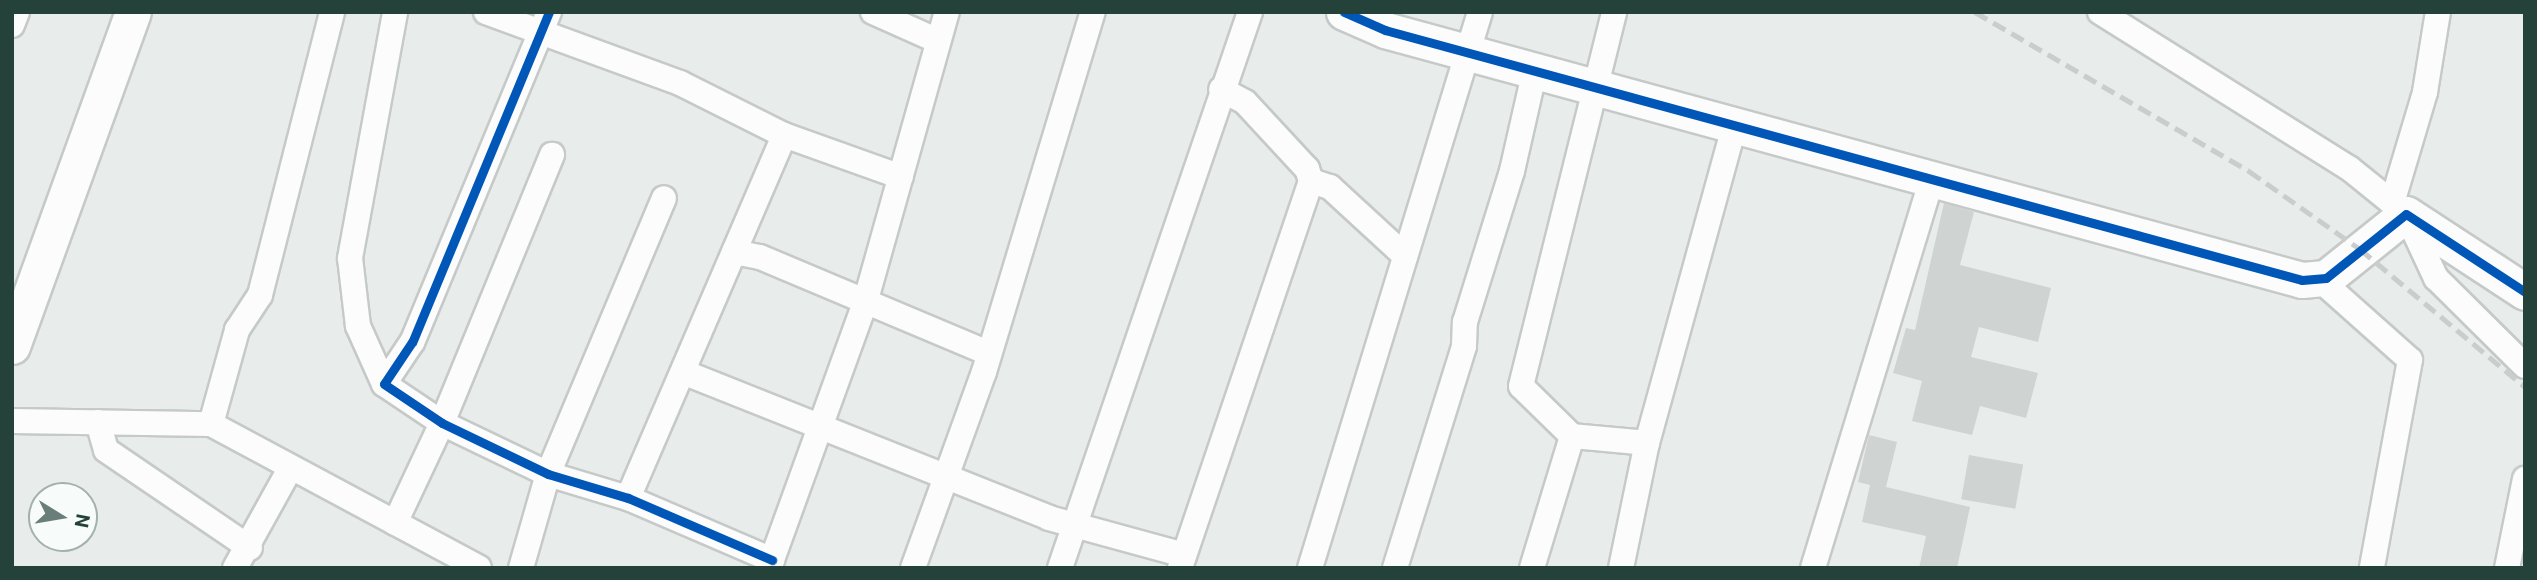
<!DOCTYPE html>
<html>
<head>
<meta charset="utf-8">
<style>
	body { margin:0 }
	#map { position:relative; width:2537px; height:580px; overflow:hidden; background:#e8edeb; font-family:Roboto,sans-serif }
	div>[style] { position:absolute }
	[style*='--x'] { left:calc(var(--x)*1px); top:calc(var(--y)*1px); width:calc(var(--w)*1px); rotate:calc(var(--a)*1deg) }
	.building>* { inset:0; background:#cfd4d2; transform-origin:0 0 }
	.roads { filter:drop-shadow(2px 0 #c5cac8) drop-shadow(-2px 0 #c5cac8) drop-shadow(0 2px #c5cac8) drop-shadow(0 -2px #c5cac8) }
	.street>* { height:24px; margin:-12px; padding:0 12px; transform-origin:12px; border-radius:12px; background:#fcfcfc }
	.secondary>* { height:35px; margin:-17.5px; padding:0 17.5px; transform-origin:17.5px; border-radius:17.5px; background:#fcfcfc }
	.rail>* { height:5px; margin-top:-2.5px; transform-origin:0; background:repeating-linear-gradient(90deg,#c9cdcc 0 14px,transparent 0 21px) }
	.cycleway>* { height:9px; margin:-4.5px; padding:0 4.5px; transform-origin:4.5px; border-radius:4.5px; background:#0057b8 }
	span { translate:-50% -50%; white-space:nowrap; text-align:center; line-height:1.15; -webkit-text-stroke:5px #f7fbf9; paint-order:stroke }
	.frame { position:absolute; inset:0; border:14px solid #24423a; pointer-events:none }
	.north { position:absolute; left:28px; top:482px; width:70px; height:70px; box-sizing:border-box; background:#f7fbf9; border:2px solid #a3b1ad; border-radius:50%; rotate:101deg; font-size:19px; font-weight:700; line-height:28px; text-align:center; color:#24423a }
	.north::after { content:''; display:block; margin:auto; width:24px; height:32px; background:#697e78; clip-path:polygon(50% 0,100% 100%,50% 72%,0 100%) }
</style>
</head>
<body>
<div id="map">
	<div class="building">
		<i style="clip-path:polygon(1944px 203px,1974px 212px,1960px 265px,2051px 288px,2038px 342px,1979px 327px,1971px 357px,2038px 373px,2026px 418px,1980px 406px,1972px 435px,1912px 421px,1922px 381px,1893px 373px,1906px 328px,1915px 330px)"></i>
		<i style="clip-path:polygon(1869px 435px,1897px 442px,1886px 487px,1970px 507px,1957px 568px,1919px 568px,1926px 536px,1862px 522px,1870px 485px,1858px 482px)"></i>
		<i style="left:1969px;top:455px;width:55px;height:45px;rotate:10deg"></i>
	</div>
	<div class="roads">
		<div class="street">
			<i style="--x:486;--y:12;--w:207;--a:20.1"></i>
			<i style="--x:680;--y:83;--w:116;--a:26.6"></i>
			<i style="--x:784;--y:135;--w:124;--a:19.7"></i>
			<i style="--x:549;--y:12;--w:357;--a:112.5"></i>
			<i style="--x:412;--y:342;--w:50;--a:123.7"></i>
			<i style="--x:384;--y:384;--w:70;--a:33.9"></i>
			<i style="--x:442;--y:423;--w:118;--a:25.7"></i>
			<i style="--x:548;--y:474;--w:84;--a:16.7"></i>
			<i style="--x:628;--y:498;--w:157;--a:23.3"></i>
			<i style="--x:873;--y:12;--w:71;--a:24"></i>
			<i style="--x:2100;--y:12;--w:294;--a:32.1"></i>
			<i style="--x:2349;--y:168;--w:73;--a:38.9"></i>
			<i style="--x:2406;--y:214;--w:71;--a:64.9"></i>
			<i style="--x:2436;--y:278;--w:125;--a:44.7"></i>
			<i style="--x:12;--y:25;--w:14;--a:-69"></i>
			<i style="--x:1311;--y:181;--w:20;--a:18"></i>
			<i style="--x:1330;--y:187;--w:102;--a:42.6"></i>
			<i style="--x:2392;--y:203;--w:116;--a:-73.4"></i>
			<i style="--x:2425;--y:92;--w:81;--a:-80.8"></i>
			<i style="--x:734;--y:252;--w:26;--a:11"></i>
			<i style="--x:760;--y:257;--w:245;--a:22.8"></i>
			<i style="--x:2318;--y:278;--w:123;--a:41.7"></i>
			<i style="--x:2410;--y:360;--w:211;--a:100.4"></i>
			<i style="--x:683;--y:372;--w:394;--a:21.7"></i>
			<i style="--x:1049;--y:518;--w:140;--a:15.3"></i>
			<i style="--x:384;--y:384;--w:64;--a:-114.1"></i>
			<i style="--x:358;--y:326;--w:68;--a:-96.7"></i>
			<i style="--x:350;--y:258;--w:250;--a:-79.6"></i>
			<i style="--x:12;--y:421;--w:199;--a:0.9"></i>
			<i style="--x:211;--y:424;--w:304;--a:28.2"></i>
			<i style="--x:98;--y:422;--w:29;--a:74"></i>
			<i style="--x:106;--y:450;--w:174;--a:34.2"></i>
			<i style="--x:211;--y:424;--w:98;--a:-74.5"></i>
			<i style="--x:237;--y:330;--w:42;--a:-56.7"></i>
			<i style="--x:260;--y:295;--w:292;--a:-75.7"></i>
			<i style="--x:1572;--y:436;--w:71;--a:-135.6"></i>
			<i style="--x:1521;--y:386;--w:385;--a:-76"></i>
			<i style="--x:1572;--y:436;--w:75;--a:5.3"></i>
			<i style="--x:628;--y:498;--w:395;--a:-66.7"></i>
			<i style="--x:395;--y:523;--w:110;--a:-64.8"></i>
			<i style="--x:442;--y:423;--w:290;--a:-67.7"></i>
			<i style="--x:235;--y:568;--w:115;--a:-61"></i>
			<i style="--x:521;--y:568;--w:98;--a:-74"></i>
			<i style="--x:548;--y:474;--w:299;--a:-67.2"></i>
			<i style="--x:769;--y:568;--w:282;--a:-70.1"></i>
			<i style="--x:865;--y:303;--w:302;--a:-74.3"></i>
			<i style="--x:913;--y:568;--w:208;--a:-70.1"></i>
			<i style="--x:984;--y:372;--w:376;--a:-73.2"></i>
			<i style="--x:1060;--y:568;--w:588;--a:-71.13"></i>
			<i style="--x:1180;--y:568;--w:409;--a:-71.3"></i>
			<i style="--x:1311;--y:181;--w:13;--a:-108"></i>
			<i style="--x:1307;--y:169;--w:91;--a:-132.8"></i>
			<i style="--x:1245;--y:102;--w:27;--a:-152"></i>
			<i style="--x:1310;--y:568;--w:581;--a:-73"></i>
			<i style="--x:1395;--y:568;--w:232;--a:-72.7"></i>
			<i style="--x:1464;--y:346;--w:24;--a:-88"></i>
			<i style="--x:1465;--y:322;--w:158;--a:-72.7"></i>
			<i style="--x:1512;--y:171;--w:104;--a:-77.2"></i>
			<i style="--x:1532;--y:568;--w:138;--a:-73.1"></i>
			<i style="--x:1621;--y:568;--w:128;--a:-78.3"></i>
			<i style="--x:1647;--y:443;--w:331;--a:-74.6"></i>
			<i style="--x:1813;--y:568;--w:408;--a:-73"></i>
			<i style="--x:2507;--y:568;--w:91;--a:-78.6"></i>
		</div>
		<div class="secondary">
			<i style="--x:1344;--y:12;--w:45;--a:23.7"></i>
			<i style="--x:1385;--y:30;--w:950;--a:15.25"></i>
			<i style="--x:2302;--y:280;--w:24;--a:-5"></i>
			<i style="--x:2326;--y:278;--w:102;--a:-38.7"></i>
			<i style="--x:2406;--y:214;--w:142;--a:33.2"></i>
			<i style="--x:12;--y:346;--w:355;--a:-70.1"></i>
		</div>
	</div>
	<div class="rail">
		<i style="--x:1975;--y:12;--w:317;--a:30.1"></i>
		<i style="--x:2249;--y:171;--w:136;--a:35.1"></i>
		<i style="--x:2360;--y:249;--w:215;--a:39.9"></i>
	</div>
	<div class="cycleway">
		<i style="--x:549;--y:12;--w:357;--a:112.5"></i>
		<i style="--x:412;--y:342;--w:50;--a:123.7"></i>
		<i style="--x:384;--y:384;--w:70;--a:33.9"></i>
		<i style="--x:442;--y:423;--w:118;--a:25.7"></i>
		<i style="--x:548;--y:474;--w:84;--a:16.7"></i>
		<i style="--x:628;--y:498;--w:157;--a:23.3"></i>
		<i style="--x:1344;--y:12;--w:45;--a:23.7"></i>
		<i style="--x:1385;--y:30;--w:950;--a:15.25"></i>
		<i style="--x:2302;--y:280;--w:24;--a:-5"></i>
		<i style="--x:2326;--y:278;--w:102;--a:-38.7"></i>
		<i style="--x:2406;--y:214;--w:142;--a:33.2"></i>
	</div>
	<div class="frame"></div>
	<div class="north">N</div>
</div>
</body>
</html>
